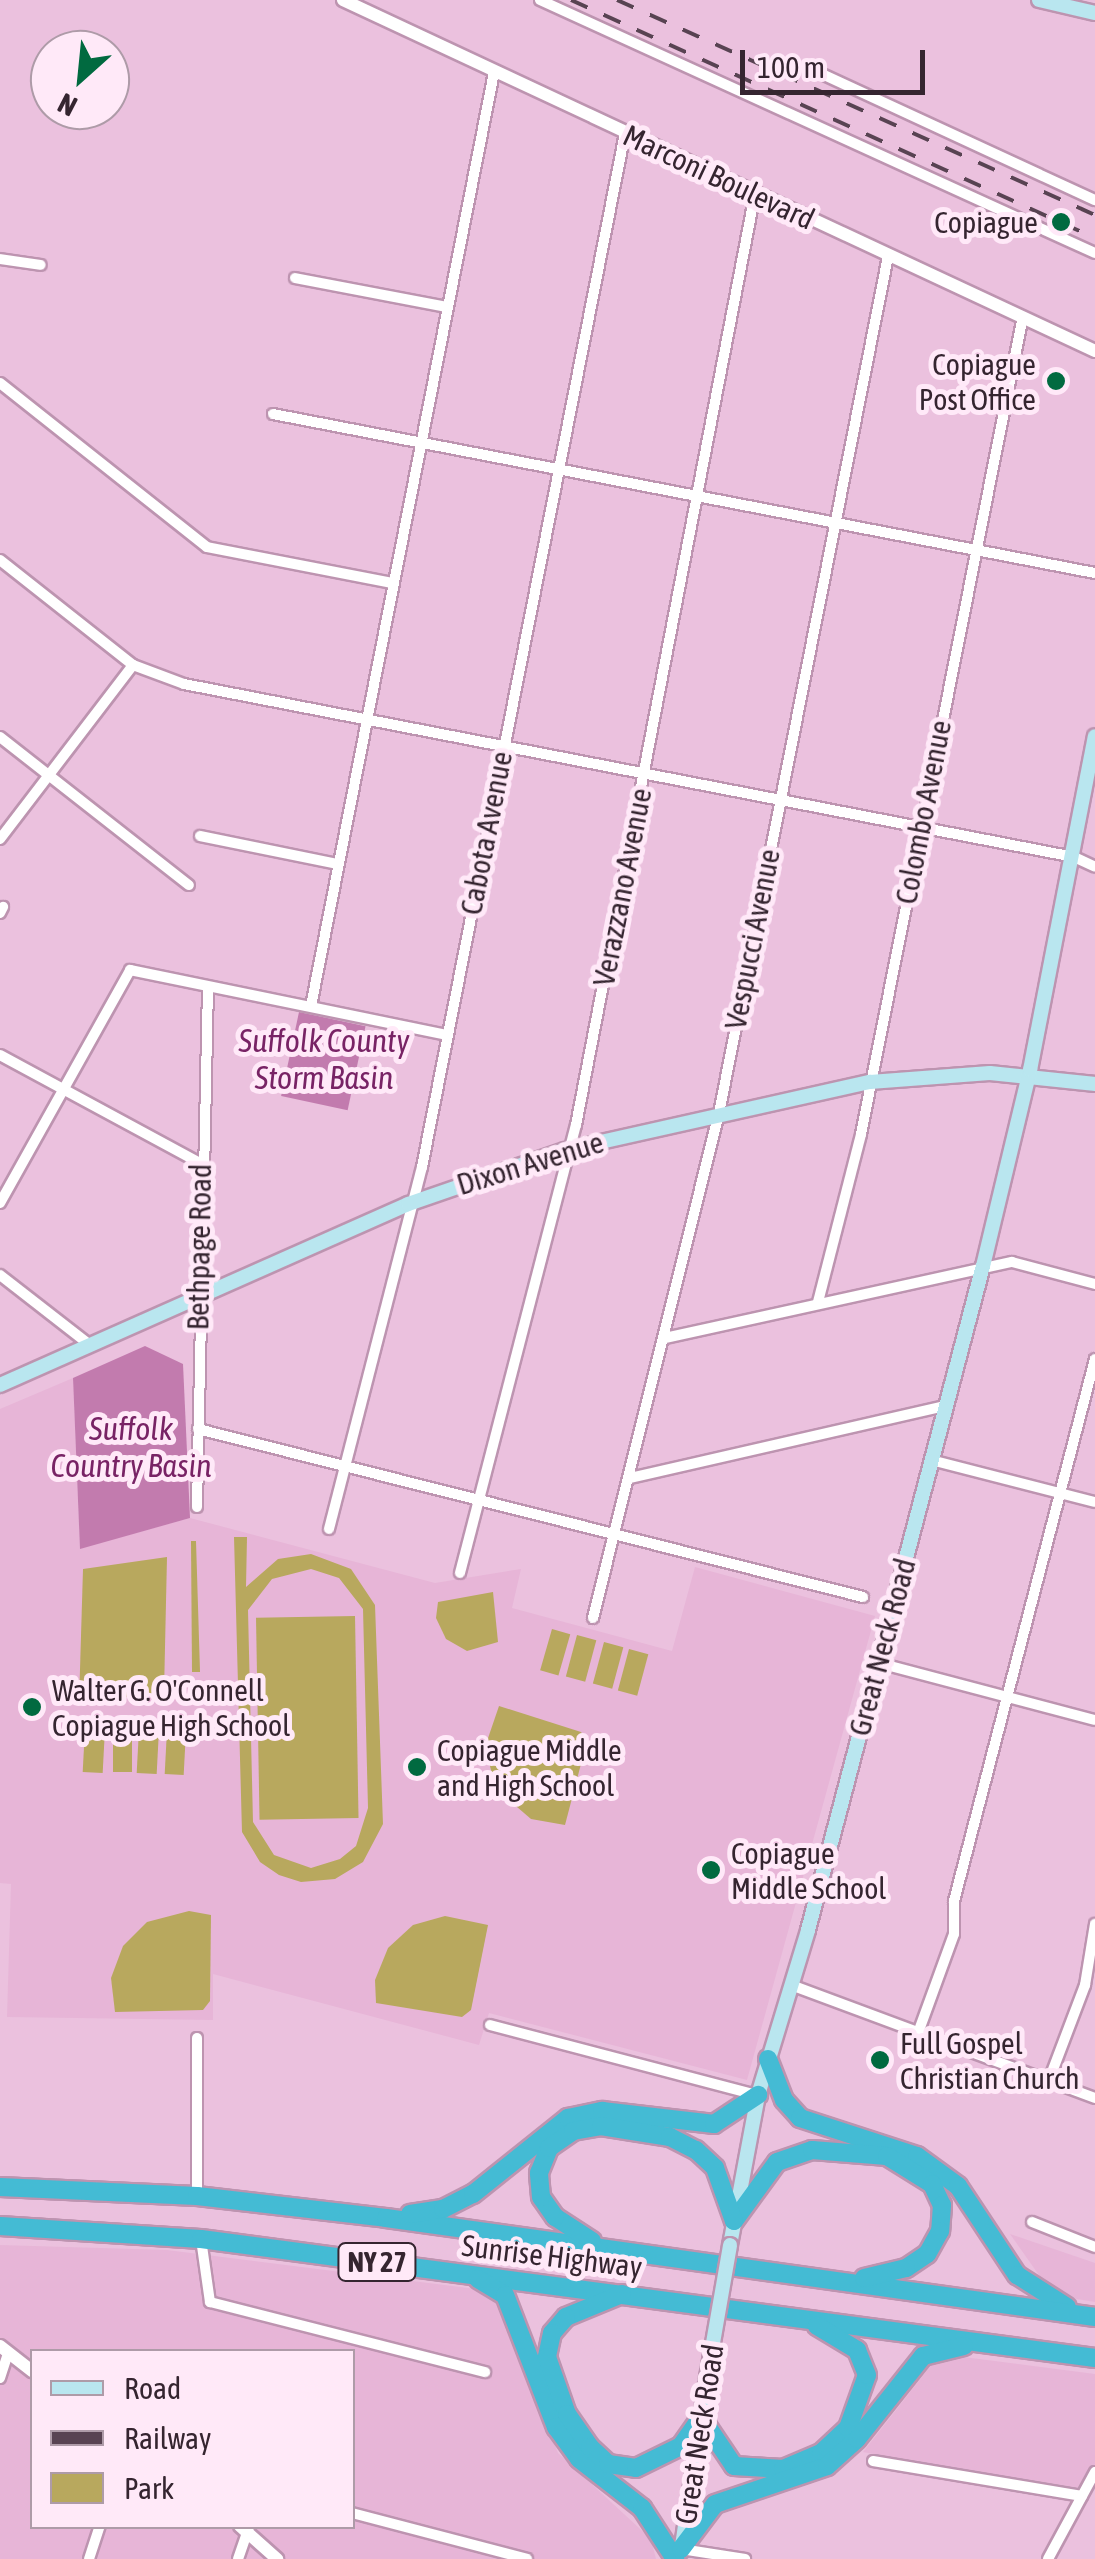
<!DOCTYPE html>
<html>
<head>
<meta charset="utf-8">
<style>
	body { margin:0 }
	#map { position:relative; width:1095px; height:2559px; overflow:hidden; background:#ebc1de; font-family:"Asap Condensed",sans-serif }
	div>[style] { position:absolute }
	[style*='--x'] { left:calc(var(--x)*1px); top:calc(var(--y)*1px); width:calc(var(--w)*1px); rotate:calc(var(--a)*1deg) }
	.built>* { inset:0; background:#e7b5d7 }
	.green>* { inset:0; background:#b8a85e; transform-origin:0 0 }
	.water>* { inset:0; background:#c27bae; transform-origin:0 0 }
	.roads { filter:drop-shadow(2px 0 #bd94b0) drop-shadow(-2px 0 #bd94b0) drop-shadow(0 2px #bd94b0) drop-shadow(0 -2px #bd94b0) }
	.minor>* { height:10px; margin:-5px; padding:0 5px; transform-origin:5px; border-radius:5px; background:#fff }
	.tertiary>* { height:12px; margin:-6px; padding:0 6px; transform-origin:6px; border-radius:6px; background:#fff }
	.secondary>* { height:14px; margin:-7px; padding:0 7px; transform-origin:7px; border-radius:7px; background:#b9e6ef }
	.trunk>* { height:18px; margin:-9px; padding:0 9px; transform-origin:9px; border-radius:9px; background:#44bbd4 }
	.rail>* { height:4px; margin-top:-2px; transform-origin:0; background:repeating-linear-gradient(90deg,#584352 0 18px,transparent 0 36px) }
	.bridges { filter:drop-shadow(2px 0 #bd94b0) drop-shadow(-2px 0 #bd94b0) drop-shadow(0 2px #bd94b0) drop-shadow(0 -2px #bd94b0) }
	.secondary-bridge>* { height:14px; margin:-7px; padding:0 7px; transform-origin:7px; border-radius:7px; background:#b9e6ef }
	.dots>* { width:28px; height:28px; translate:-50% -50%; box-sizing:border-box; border:5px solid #ffe9f8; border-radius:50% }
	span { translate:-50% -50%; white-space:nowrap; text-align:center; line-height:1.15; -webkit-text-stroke:10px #ffe9f8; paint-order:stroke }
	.shield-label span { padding:2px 8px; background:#ffe9f8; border:2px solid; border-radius:8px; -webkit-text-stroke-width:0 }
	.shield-label { font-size:28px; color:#352530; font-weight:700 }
	.street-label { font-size:30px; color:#352530 }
	.poi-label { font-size:30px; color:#352530 }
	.right { translate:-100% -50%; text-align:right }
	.left { translate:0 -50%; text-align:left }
	.water-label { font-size:32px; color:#782365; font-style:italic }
	.legend { position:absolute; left:30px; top:2349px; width:325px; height:180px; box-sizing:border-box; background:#ffe9f8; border:2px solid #ae9ba8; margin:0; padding:12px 18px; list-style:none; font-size:30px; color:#352530 }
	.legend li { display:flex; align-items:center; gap:20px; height:50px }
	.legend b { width:50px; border:2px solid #ae9ba8 }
	.north { position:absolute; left:30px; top:30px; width:100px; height:100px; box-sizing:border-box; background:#ffe9f8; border:2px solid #ae9ba8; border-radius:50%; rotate:207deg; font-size:28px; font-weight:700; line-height:40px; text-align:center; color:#352530 }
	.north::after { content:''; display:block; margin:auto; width:35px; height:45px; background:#016a40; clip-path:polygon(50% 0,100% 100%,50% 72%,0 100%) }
	.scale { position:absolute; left:740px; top:50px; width:185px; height:45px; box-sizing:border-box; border:5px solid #352530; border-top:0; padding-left:12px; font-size:30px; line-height:35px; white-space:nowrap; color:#352530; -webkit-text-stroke:8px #ffe9f8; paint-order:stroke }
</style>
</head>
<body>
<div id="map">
	<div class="built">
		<i style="clip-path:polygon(73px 1378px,80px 1548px,190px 1518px,435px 1583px,521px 1569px,512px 1608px,672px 1651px,695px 1567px,875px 1616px,747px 2080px,489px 2013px,479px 2045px,213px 1974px,213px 2020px,7px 2017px,11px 1884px,0 1883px,0 1409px)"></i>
		<i style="clip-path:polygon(1010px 2234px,1095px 2263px,1095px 2302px,1053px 2295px)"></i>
		<i style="clip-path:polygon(evenodd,0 2245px,167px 2250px,476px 2289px,500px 2304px,558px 2453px,651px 2539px,656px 2559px,0 2559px,0 2245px,32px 2352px,352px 2352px,352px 2526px,32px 2526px,32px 2352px)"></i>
		<i style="clip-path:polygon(940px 2354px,1095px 2374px,1095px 2464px,1080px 2493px,863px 2452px)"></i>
	</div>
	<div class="green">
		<i style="clip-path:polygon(evenodd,234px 1537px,247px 1537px,246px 1587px,278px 1559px,311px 1554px,351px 1569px,375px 1605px,383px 1824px,363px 1862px,335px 1879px,301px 1882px,279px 1875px,260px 1862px,242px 1832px,234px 1537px,311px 1569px,339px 1578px,363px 1609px,368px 1808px,356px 1846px,340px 1859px,311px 1868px,274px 1855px,253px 1822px,248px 1610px,272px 1579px,311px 1569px)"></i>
		<i style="clip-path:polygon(191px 1541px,196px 1541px,200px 1672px,192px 1672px)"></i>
		<i style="clip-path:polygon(167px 1557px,164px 1692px,79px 1703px,83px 1569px)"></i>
		<i style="clip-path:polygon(493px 1592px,498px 1642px,467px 1651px,446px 1639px,436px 1618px,438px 1602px)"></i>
		<i style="left:355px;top:1616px;width:202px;height:99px;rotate:89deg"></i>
		<i style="left:552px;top:1629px;width:19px;height:43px;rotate:16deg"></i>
		<i style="left:577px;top:1635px;width:20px;height:43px;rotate:15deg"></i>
		<i style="left:604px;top:1642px;width:20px;height:43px;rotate:15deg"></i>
		<i style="left:629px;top:1649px;width:20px;height:43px;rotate:15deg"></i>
		<i style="clip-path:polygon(499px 1706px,581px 1732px,587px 1741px,565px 1825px,531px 1819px,496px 1789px,485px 1747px)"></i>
		<i style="left:85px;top:1728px;width:20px;height:44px;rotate:3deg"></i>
		<i style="left:113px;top:1729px;width:19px;height:43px"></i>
		<i style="left:139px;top:1729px;width:20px;height:44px;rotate:3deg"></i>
		<i style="left:167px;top:1730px;width:19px;height:44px;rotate:3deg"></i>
		<i style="clip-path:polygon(189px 1911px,211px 1915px,210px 2001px,203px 2010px,115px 2012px,111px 1978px,123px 1946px,147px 1922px)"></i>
		<i style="clip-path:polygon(445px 1916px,488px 1925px,471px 2010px,462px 2017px,376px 2003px,375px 1980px,388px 1948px,413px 1925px)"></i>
	</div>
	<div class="water">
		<i style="left:299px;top:1012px;width:68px;height:86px;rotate:12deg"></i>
		<i style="clip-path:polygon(145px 1346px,183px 1364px,190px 1518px,80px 1549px,73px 1378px)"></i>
	</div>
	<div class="roads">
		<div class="minor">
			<i style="--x:540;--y:0;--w:610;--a:24.51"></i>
			<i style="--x:809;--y:68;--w:315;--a:24.8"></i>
			<i style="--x:0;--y:259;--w:41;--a:8.3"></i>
			<i style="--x:295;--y:278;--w:155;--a:10.8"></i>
			<i style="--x:0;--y:383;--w:264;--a:38.4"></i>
			<i style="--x:207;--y:547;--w:189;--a:11"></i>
			<i style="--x:273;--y:414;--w:837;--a:10.95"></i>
			<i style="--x:0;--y:560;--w:169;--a:38.3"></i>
			<i style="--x:133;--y:665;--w:54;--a:20.4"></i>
			<i style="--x:184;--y:684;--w:907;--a:11"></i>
			<i style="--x:1074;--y:857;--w:23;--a:25"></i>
			<i style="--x:0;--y:737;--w:240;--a:38.1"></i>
			<i style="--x:200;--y:836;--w:141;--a:11.5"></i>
			<i style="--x:0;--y:839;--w:219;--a:-52.6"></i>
			<i style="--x:0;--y:913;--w:7;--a:-63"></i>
			<i style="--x:311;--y:1006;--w:952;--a:-78.91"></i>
			<i style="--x:0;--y:1055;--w:227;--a:28.4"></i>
			<i style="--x:0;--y:1203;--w:267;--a:-60.8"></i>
			<i style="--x:130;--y:970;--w:323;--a:11.6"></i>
			<i style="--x:0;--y:1275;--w:109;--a:37.9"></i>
			<i style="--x:818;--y:1302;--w:173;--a:-75.6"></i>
			<i style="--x:861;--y:1134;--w:829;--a:-78.8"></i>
			<i style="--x:665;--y:1338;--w:355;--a:-12.4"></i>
			<i style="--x:1012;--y:1262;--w:86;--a:14.8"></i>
			<i style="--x:198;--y:1429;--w:686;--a:14.18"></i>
			<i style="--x:931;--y:1460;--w:169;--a:14.4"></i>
			<i style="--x:630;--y:1478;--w:323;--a:-12.9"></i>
			<i style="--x:197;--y:1507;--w:520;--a:-88.79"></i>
			<i style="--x:329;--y:1529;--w:374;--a:-75.6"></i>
			<i style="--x:422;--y:1167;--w:1054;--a:-78.89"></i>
			<i style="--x:460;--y:1573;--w:463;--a:-75.5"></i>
			<i style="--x:576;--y:1125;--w:948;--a:-79.12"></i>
			<i style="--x:593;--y:1618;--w:520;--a:-75.99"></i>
			<i style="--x:719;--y:1113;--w:874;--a:-78.84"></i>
			<i style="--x:879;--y:1663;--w:223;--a:14.8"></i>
			<i style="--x:791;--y:1985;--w:324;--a:20.4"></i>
			<i style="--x:490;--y:2025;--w:276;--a:14.7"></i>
			<i style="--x:918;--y:2033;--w:105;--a:-70"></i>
			<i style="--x:954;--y:1934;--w:33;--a:-90"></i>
			<i style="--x:954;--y:1901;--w:560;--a:-75.42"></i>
			<i style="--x:1049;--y:2080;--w:102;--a:-69.2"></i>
			<i style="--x:1085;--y:1985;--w:62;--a:-80.7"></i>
			<i style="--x:197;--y:2196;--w:158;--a:-90"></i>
			<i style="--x:1032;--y:2222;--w:68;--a:21.6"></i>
			<i style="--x:201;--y:2239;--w:64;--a:81.9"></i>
			<i style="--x:210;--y:2302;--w:284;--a:14.3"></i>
			<i style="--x:0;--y:2378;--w:26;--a:-72"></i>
			<i style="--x:873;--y:2461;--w:212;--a:9.5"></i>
			<i style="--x:352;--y:2513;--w:181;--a:14.7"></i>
			<i style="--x:681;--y:2549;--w:65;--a:8.9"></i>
			<i style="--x:89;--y:2559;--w:35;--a:-72"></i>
			<i style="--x:238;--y:2559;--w:34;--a:-71"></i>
			<i style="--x:1048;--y:2559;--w:99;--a:-61.6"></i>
		</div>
		<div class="tertiary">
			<i style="--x:343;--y:0;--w:830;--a:25.02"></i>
			<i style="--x:0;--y:2346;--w:41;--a:38"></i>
			<i style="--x:240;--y:2526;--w:50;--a:41.7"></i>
		</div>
		<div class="secondary">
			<i style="--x:1039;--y:0;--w:57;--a:13.1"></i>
			<i style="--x:0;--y:1385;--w:446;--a:-23.9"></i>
			<i style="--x:408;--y:1204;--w:166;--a:-19"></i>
			<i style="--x:565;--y:1150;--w:312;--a:-12.6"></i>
			<i style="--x:870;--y:1082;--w:120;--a:-4.3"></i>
			<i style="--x:990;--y:1073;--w:106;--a:6"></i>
			<i style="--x:730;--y:2245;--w:153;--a:-79.4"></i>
			<i style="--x:758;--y:2095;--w:172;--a:-73.1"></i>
			<i style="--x:808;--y:1930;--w:687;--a:-75.24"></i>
			<i style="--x:983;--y:1266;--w:202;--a:-76.5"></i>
			<i style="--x:1030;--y:1070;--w:340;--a:-79"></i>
			<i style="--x:682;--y:2546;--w:165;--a:-81.6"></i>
		</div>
		<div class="trunk">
			<i style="--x:768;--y:2059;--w:44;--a:68.7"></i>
			<i style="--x:784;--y:2100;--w:24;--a:48"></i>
			<i style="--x:800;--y:2118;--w:123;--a:18"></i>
			<i style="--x:917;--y:2156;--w:51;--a:36.2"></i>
			<i style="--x:958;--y:2186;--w:107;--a:56.5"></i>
			<i style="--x:1017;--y:2275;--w:59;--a:32.6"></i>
			<i style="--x:0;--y:2187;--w:197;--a:2.6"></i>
			<i style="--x:197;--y:2196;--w:190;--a:6.6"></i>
			<i style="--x:386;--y:2218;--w:716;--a:7.95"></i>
			<i style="--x:410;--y:2214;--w:33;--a:-9"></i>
			<i style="--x:443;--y:2209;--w:34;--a:-27"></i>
			<i style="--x:473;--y:2194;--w:122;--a:-38.7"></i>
			<i style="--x:568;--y:2118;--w:35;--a:-12"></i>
			<i style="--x:602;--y:2111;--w:113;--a:6.6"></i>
			<i style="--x:714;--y:2124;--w:53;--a:-33.4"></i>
			<i style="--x:734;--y:2221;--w:73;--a:-53.9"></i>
			<i style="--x:777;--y:2162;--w:37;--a:-19"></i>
			<i style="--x:812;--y:2150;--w:75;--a:4.6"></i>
			<i style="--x:887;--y:2156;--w:53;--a:31.9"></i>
			<i style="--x:932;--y:2184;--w:23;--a:65"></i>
			<i style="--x:942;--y:2205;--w:26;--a:94"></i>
			<i style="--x:940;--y:2231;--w:26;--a:119"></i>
			<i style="--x:927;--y:2254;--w:25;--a:146"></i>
			<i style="--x:906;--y:2268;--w:43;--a:166.6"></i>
			<i style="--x:0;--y:2226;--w:201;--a:3.7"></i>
			<i style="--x:201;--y:2239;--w:902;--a:7.58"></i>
			<i style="--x:592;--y:2241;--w:44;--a:-147"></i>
			<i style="--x:555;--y:2217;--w:24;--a:-125"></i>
			<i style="--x:541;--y:2197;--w:24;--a:-95"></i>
			<i style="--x:539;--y:2173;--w:27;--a:-68"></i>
			<i style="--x:549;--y:2148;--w:29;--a:-35"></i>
			<i style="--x:573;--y:2131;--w:28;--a:-10"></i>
			<i style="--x:601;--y:2126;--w:70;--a:9.1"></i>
			<i style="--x:670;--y:2137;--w:29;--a:27"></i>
			<i style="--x:696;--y:2150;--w:26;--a:43"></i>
			<i style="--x:715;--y:2168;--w:56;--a:70.3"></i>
			<i style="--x:478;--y:2279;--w:31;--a:31"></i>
			<i style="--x:505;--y:2295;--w:142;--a:68.9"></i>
			<i style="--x:556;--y:2427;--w:39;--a:54"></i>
			<i style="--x:579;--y:2459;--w:80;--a:37.9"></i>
			<i style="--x:642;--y:2508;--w:61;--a:57.1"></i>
			<i style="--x:622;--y:2294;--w:61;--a:157.7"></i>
			<i style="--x:566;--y:2317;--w:21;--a:131"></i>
			<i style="--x:552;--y:2333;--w:25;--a:102"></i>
			<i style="--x:547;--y:2357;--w:60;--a:70.7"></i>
			<i style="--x:567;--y:2414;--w:40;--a:55.1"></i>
			<i style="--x:590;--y:2447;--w:25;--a:43"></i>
			<i style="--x:608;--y:2464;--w:28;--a:8"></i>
			<i style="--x:636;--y:2468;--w:50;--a:-26.1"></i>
			<i style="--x:681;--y:2446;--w:35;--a:-55"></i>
			<i style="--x:701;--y:2417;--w:59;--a:56"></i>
			<i style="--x:734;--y:2466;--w:49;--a:3.5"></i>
			<i style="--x:783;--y:2469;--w:41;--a:-22.8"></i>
			<i style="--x:821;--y:2453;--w:37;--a:-43"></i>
			<i style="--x:848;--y:2428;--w:56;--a:-70.3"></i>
			<i style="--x:867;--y:2375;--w:27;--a:-112"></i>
			<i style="--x:857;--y:2350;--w:47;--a:-149"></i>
			<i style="--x:681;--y:2549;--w:56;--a:-52.9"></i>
			<i style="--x:715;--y:2504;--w:118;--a:-18.7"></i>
			<i style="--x:827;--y:2466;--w:40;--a:-42"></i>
			<i style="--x:857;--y:2439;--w:106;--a:-51.5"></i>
			<i style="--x:923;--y:2356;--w:42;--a:-13.7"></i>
		</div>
	</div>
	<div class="rail">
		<i style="--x:571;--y:0;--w:576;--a:24.43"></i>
		<i style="--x:617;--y:0;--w:524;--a:24.22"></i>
	</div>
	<div class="bridges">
		<div class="secondary-bridge">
			<i style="--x:706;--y:2383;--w:140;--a:-80.1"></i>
		</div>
	</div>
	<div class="dots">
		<i style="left:1061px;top:222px;background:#016a40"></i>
		<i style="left:1056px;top:381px;background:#016a40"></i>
		<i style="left:32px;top:1707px;background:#016a40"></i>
		<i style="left:417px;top:1767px;background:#016a40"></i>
		<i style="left:711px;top:1870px;background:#016a40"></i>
		<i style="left:880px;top:2060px;background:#016a40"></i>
	</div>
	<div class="shield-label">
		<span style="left:377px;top:2262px">NY 27</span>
	</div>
	<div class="street-label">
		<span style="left:719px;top:177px;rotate:25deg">Marconi Boulevard</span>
		<span style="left:923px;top:812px;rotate:-79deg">Colombo Avenue</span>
		<span style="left:486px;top:833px;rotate:-79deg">Cabota Avenue</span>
		<span style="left:622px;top:887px;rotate:-79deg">Verazzano Avenue</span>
		<span style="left:752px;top:939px;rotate:-79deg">Vespucci Avenue</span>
		<span style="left:530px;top:1163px;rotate:-17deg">Dixon Avenue</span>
		<span style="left:199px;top:1247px;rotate:-89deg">Bethpage Road</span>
		<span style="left:882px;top:1647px;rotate:-75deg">Great Neck Road</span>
		<span style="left:552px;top:2256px;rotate:7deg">Sunrise Highway</span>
		<span style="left:699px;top:2434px;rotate:-81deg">Great Neck Road</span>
	</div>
	<div class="poi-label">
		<span class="right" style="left:1038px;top:222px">Copiague</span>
		<span class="right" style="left:1036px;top:381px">Copiague<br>Post Office</span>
		<span class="left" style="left:52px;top:1707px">Walter G. O'Connell<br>Copiague High School</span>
		<span class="left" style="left:437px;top:1767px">Copiague Middle<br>and High School</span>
		<span class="left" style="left:731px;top:1870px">Copiague<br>Middle School</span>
		<span class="left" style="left:900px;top:2060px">Full Gospel<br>Christian Church</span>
	</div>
	<div class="water-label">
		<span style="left:324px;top:1060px">Suffolk County<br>Storm Basin</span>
		<span style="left:131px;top:1448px">Suffolk<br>Country Basin</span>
	</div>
	<ul class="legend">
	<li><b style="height:12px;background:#b9e6ef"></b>Road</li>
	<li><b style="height:12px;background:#584352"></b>Railway</li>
	<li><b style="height:28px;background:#b8a85e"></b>Park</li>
	</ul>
	<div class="north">N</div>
	<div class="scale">100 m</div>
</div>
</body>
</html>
